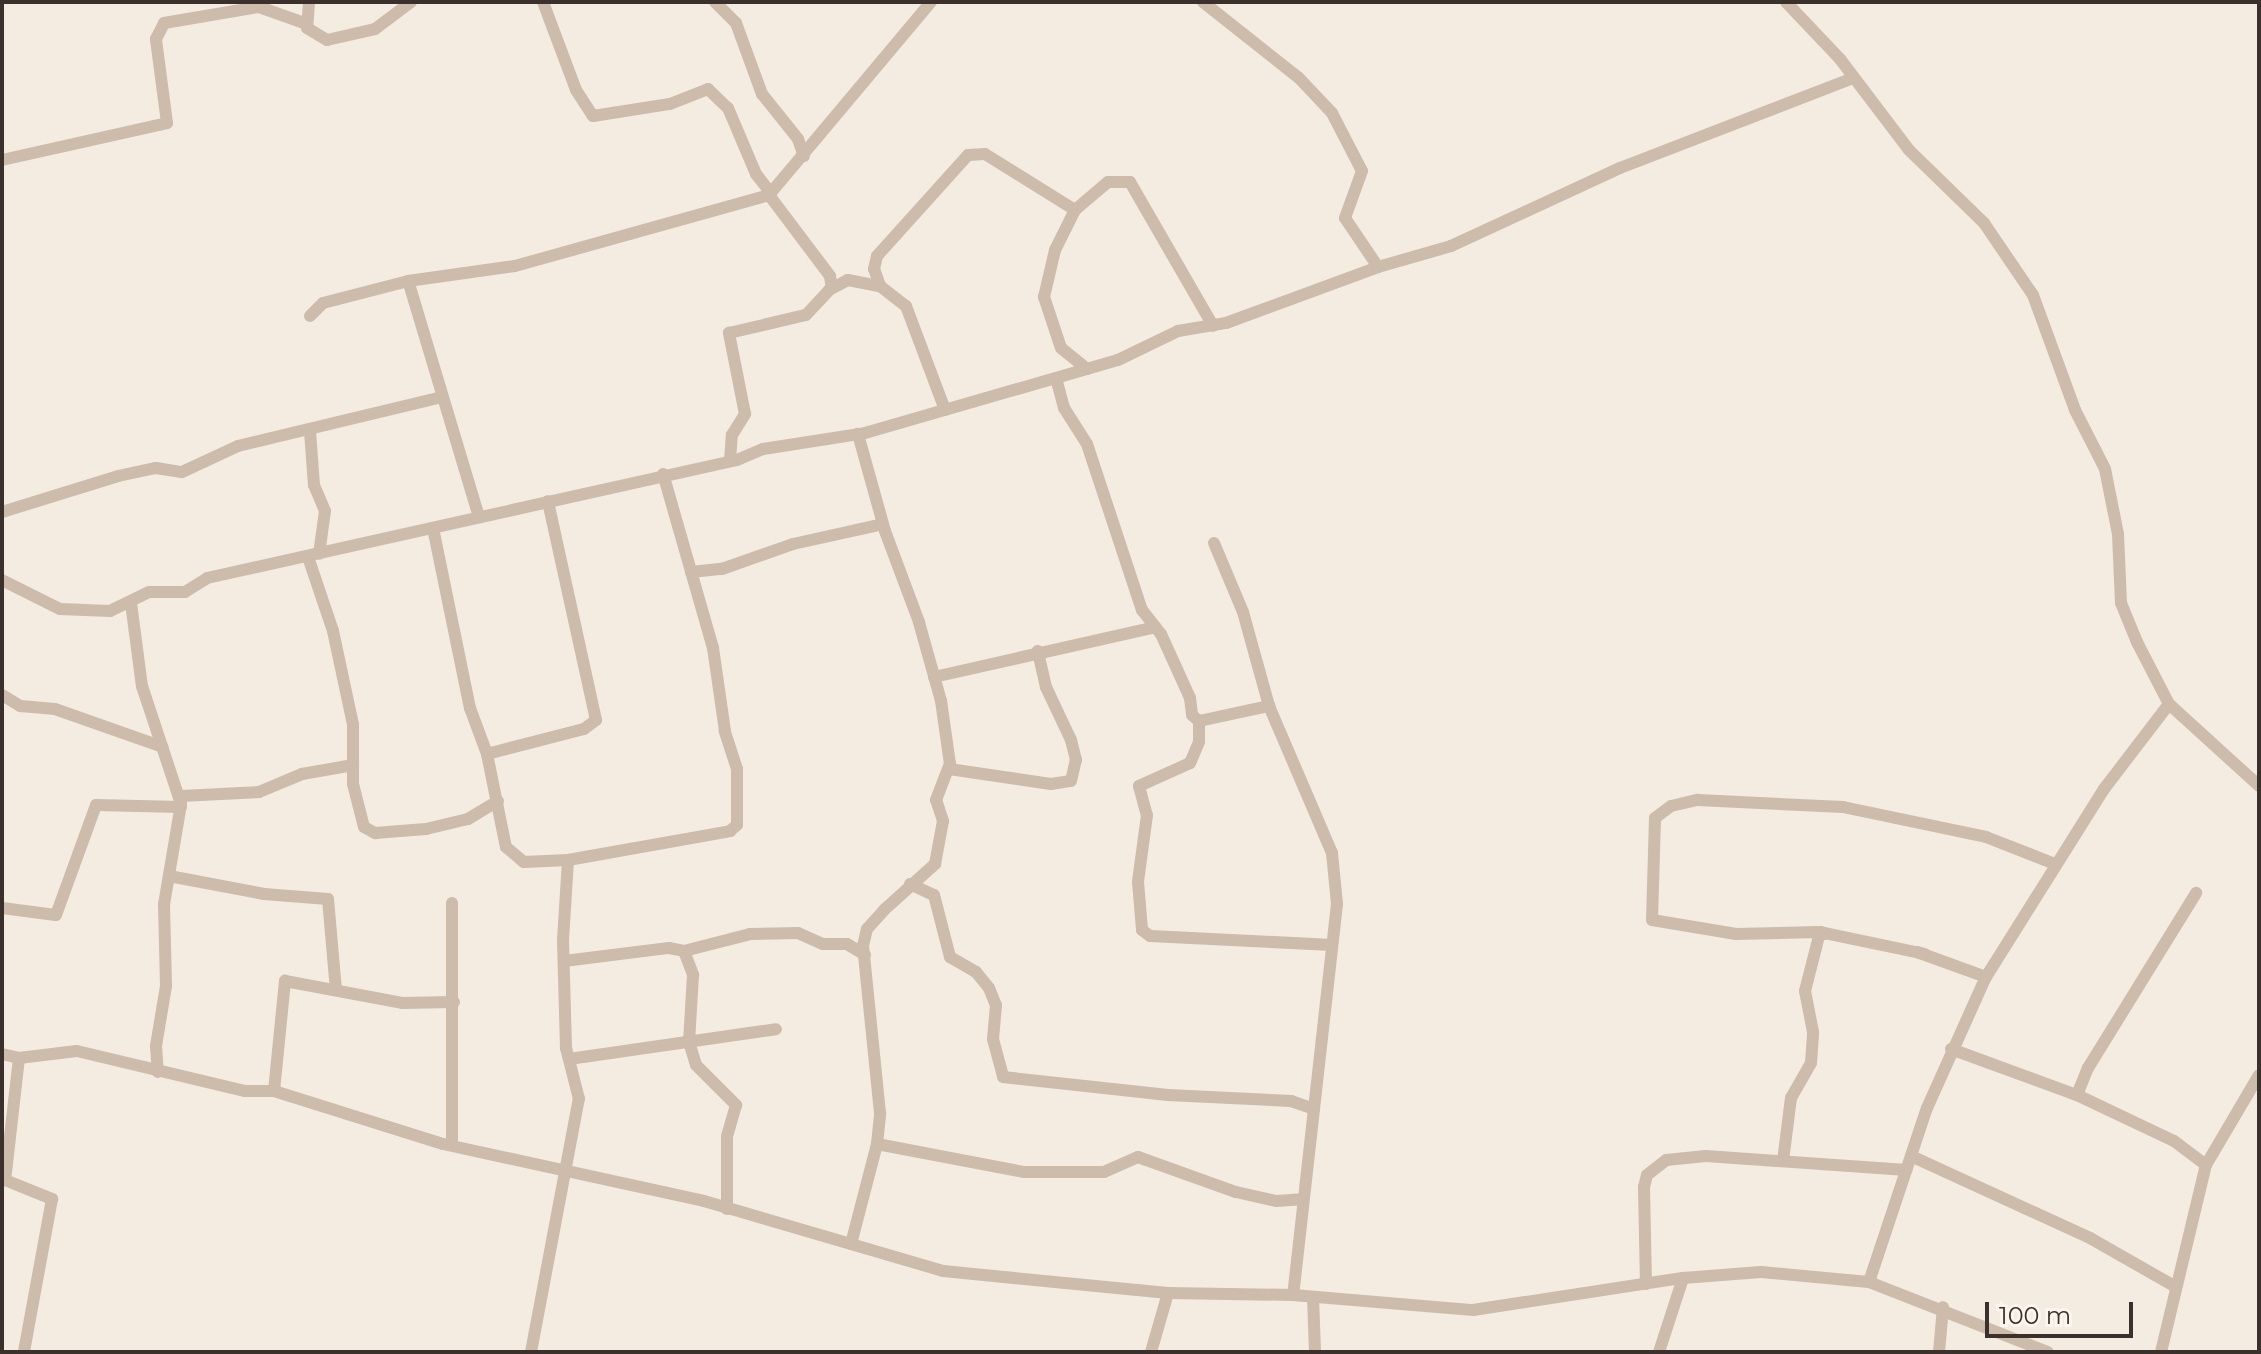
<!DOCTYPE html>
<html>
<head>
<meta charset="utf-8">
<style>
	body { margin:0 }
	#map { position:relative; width:2261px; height:1354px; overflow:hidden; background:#f4ebe1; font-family:Montserrat,sans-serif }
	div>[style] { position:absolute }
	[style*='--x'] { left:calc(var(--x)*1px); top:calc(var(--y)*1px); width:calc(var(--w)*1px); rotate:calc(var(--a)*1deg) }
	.minor>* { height:12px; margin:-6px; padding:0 6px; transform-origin:6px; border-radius:6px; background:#cdbbac }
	span { translate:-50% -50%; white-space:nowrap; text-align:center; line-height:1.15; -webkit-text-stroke:8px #fbf5ee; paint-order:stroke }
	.frame { position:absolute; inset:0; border:4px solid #3b302b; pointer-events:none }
	.scale { position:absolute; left:1985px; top:1302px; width:148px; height:36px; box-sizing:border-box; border:4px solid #3b302b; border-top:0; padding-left:10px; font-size:24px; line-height:28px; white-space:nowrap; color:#3b302b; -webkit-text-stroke:6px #fbf5ee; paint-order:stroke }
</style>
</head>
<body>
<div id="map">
	<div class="minor">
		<i style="--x:309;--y:2;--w:26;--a:94"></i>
		<i style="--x:307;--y:28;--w:23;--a:31"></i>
		<i style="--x:327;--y:40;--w:49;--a:-12.9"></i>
		<i style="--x:375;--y:29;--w:45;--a:-36.9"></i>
		<i style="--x:543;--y:2;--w:94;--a:69.4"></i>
		<i style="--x:576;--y:90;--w:31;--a:57"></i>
		<i style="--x:593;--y:116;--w:78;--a:-8.9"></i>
		<i style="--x:670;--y:104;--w:41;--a:-21.5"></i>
		<i style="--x:708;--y:89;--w:28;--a:44"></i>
		<i style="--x:728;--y:108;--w:72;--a:67"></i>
		<i style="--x:756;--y:174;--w:24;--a:52"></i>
		<i style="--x:715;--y:2;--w:30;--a:45"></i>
		<i style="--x:736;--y:23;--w:76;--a:69.9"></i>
		<i style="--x:762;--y:94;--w:58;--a:51.3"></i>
		<i style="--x:798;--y:139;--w:18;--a:71"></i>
		<i style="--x:1203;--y:2;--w:122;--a:38.4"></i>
		<i style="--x:1299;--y:78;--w:48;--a:46.7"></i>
		<i style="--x:1332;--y:113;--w:65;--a:62.7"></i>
		<i style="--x:1362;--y:171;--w:50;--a:109.9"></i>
		<i style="--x:1345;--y:218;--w:59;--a:56"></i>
		<i style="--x:1786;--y:2;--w:79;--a:46.5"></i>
		<i style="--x:1840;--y:59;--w:114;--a:52.8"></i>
		<i style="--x:1909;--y:150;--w:105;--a:44.2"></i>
		<i style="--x:1984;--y:223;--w:87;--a:55.8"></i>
		<i style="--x:2033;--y:295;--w:122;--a:69.9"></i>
		<i style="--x:2075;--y:410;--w:66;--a:63"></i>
		<i style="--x:2105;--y:469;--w:66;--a:78.7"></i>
		<i style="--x:2118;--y:534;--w:69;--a:87.5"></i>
		<i style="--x:2121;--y:603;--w:42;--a:67.7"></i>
		<i style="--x:2137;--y:642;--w:70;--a:62.7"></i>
		<i style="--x:2169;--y:704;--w:122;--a:42.3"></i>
		<i style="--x:2;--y:160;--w:169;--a:-12.6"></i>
		<i style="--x:167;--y:123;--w:85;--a:-97.5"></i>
		<i style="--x:156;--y:39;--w:18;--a:-63"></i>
		<i style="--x:164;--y:23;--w:96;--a:-9.6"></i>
		<i style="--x:259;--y:7;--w:51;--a:19.5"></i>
		<i style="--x:769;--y:195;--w:101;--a:53"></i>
		<i style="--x:830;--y:276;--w:12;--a:81"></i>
		<i style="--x:880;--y:286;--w:18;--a:-109"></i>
		<i style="--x:874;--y:269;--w:13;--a:-77"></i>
		<i style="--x:877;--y:256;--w:136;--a:-48"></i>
		<i style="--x:968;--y:155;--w:17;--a:-3"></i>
		<i style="--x:985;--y:154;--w:106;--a:31.9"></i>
		<i style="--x:310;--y:316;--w:18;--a:-45"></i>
		<i style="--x:323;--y:303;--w:88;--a:-14.5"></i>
		<i style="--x:1087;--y:369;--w:33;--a:-141"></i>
		<i style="--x:1061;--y:348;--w:54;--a:-108.4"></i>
		<i style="--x:1044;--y:297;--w:48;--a:-76.8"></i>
		<i style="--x:1055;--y:250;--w:45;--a:-63.4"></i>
		<i style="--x:1075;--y:210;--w:43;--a:-40.3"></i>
		<i style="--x:1108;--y:182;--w:22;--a:0"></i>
		<i style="--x:1130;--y:182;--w:166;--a:60"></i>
		<i style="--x:1056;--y:378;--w:31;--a:75"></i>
		<i style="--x:1064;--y:408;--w:43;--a:57.4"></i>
		<i style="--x:1087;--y:444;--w:175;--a:71.7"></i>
		<i style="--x:1142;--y:610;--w:31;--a:52"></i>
		<i style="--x:1161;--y:634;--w:70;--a:65.6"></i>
		<i style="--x:1190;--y:698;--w:17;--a:83"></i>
		<i style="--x:1192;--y:715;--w:9;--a:41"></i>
		<i style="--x:1199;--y:721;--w:72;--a:-12.1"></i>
		<i style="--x:1269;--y:706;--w:160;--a:66.8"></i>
		<i style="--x:1332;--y:853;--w:51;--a:84.4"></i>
		<i style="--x:1337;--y:904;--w:393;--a:96.4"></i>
		<i style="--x:310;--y:431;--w:54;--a:85.8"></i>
		<i style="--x:314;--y:485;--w:28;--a:67"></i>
		<i style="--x:325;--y:511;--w:43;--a:97.9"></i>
		<i style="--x:730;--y:461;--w:26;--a:-86"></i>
		<i style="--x:732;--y:435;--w:25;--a:-58"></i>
		<i style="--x:745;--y:414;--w:83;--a:-101.2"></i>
		<i style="--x:729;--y:333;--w:79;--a:-13.2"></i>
		<i style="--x:806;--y:315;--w:34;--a:-47"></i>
		<i style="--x:829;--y:290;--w:21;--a:-28"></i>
		<i style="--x:848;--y:280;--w:33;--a:11"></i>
		<i style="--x:880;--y:286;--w:33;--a:38"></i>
		<i style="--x:906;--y:306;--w:111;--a:69.4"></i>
		<i style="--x:2;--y:512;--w:121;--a:-17.2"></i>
		<i style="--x:118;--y:476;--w:39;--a:-12"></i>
		<i style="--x:156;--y:468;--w:26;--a:9"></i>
		<i style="--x:182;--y:472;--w:62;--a:-24.9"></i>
		<i style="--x:238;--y:446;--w:210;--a:-13.5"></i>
		<i style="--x:479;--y:517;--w:246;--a:-106.7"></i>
		<i style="--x:408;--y:281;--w:108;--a:-8"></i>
		<i style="--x:515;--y:266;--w:264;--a:-15.6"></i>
		<i style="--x:769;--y:195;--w:252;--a:-50"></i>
		<i style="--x:433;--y:528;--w:184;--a:78.4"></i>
		<i style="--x:470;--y:708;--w:49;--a:69.7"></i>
		<i style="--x:487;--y:754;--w:100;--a:-14.5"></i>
		<i style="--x:584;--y:729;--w:15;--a:-37"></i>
		<i style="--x:596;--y:720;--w:224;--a:-102.4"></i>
		<i style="--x:1214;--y:543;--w:75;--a:67.2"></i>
		<i style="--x:1243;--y:612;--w:98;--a:74.5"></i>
		<i style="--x:308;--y:557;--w:78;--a:71.3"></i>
		<i style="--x:333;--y:631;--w:95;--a:77.9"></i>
		<i style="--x:353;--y:724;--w:60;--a:90"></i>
		<i style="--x:353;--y:784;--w:44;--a:75.7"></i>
		<i style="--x:364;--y:827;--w:13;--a:29"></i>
		<i style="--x:375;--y:833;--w:51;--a:-4.5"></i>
		<i style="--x:426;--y:829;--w:43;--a:-13.4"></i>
		<i style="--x:468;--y:819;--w:35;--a:-31"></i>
		<i style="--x:691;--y:572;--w:31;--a:-6"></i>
		<i style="--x:722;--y:569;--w:75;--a:-19.4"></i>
		<i style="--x:793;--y:544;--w:92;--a:-12.5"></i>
		<i style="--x:2;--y:580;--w:65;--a:26.6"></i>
		<i style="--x:60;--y:609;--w:50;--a:2.3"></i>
		<i style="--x:110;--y:611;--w:43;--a:-26"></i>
		<i style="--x:149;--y:592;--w:36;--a:0"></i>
		<i style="--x:185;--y:592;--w:26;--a:-32"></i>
		<i style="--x:207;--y:578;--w:543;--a:-12.55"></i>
		<i style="--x:737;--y:460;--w:28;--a:-23"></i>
		<i style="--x:763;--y:449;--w:103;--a:-8.9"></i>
		<i style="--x:865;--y:433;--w:263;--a:-16.1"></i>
		<i style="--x:1118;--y:360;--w:67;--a:-25.8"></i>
		<i style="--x:1178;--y:331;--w:49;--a:-9.5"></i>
		<i style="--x:1226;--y:323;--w:162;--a:-20.2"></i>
		<i style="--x:1378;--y:267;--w:76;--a:-16"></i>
		<i style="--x:1451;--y:246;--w:186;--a:-24.8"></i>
		<i style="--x:1620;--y:168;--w:250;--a:-21.1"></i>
		<i style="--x:131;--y:603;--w:84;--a:82.5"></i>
		<i style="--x:142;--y:686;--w:124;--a:71.7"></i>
		<i style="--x:181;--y:804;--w:101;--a:99.6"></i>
		<i style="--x:164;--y:904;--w:82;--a:88.6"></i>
		<i style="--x:166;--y:986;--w:61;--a:99.5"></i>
		<i style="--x:156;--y:1046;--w:26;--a:86"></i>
		<i style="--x:934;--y:677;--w:227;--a:-12.7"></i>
		<i style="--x:2;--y:695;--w:21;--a:31"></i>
		<i style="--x:20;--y:706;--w:35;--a:5"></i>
		<i style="--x:55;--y:709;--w:114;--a:19.4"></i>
		<i style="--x:1199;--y:721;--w:21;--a:90"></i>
		<i style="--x:1199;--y:742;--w:23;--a:113"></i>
		<i style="--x:1190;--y:763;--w:56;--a:155.7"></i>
		<i style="--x:1139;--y:786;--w:30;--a:75"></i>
		<i style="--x:1147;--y:815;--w:68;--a:97.7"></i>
		<i style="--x:1138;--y:882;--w:48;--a:85.2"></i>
		<i style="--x:1142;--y:930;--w:10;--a:37"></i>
		<i style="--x:1150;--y:936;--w:182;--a:2.8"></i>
		<i style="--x:487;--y:754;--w:95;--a:78.5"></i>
		<i style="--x:506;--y:847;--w:23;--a:40"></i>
		<i style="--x:524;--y:862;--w:44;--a:-2.6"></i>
		<i style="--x:568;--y:860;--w:165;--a:-10.1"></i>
		<i style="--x:730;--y:831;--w:9;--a:-41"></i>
		<i style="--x:737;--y:825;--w:56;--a:-90"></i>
		<i style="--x:737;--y:769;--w:40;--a:-108"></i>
		<i style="--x:725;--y:731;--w:84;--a:-98.2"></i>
		<i style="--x:713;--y:648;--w:181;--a:-106"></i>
		<i style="--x:949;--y:769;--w:103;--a:8.4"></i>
		<i style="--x:1051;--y:784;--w:20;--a:-9"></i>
		<i style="--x:1071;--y:781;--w:22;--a:-77"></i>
		<i style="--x:1076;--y:760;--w:21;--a:-104"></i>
		<i style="--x:1071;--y:740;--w:59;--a:-115.3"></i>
		<i style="--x:1046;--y:687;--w:37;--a:-103"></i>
		<i style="--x:181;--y:796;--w:78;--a:-2.9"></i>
		<i style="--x:259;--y:792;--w:47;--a:-22.7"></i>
		<i style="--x:302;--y:774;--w:52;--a:-10"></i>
		<i style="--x:169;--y:876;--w:97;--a:10.7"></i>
		<i style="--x:264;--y:894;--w:64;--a:4.5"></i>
		<i style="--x:328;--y:899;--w:91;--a:85"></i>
		<i style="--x:910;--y:884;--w:26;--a:25"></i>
		<i style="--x:934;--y:895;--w:64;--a:75.5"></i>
		<i style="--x:950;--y:957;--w:30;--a:30"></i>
		<i style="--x:976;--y:972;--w:21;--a:51"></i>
		<i style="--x:989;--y:988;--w:18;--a:68"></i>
		<i style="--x:996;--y:1005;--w:34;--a:95"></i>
		<i style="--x:993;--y:1039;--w:39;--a:75"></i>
		<i style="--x:1003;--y:1077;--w:166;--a:6.2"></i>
		<i style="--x:1168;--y:1095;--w:123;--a:2.8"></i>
		<i style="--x:1291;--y:1101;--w:24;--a:19"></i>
		<i style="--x:2;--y:908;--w:54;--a:7.4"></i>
		<i style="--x:56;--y:915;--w:117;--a:-70"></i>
		<i style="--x:96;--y:805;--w:85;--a:1.3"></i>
		<i style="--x:684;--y:951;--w:68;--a:-14.4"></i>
		<i style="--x:750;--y:934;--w:48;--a:-1.2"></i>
		<i style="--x:798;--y:933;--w:27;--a:24"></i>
		<i style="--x:823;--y:944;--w:24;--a:0"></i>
		<i style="--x:847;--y:944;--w:21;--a:31"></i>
		<i style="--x:1917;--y:952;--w:73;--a:19.9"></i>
		<i style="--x:1925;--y:954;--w:107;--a:-168.2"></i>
		<i style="--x:1820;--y:932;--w:84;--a:178.6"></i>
		<i style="--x:1736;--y:934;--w:85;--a:-170.5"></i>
		<i style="--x:1652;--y:920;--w:102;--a:-88.3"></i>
		<i style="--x:1655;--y:818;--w:20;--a:-37"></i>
		<i style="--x:1671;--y:806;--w:28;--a:-13"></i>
		<i style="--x:1698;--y:800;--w:145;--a:2.8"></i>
		<i style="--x:1843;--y:807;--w:146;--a:11.8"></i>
		<i style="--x:1986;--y:837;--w:74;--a:21.4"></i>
		<i style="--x:564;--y:961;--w:106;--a:-7.1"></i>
		<i style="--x:669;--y:948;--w:15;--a:11"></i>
		<i style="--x:684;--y:951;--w:26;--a:69"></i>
		<i style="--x:693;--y:975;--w:67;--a:93.4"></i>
		<i style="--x:689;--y:1042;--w:24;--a:73"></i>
		<i style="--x:696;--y:1065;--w:57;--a:45"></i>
		<i style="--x:736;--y:1105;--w:32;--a:106"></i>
		<i style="--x:727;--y:1136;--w:73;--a:90"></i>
		<i style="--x:1951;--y:1049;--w:134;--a:20.1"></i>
		<i style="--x:2077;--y:1095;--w:107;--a:25.4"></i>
		<i style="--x:2174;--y:1141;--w:40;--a:37"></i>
		<i style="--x:2;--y:1054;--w:17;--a:13"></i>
		<i style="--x:19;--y:1058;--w:58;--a:-6.9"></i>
		<i style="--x:77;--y:1051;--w:173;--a:13.4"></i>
		<i style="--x:245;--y:1091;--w:29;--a:0"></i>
		<i style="--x:274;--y:1091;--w:177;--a:17.4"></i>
		<i style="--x:443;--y:1144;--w:267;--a:12.3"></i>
		<i style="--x:704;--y:1201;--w:249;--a:16.3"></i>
		<i style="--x:943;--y:1271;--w:226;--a:5.6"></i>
		<i style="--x:1168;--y:1293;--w:125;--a:0.9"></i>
		<i style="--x:1293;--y:1295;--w:181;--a:4.8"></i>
		<i style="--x:1473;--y:1310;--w:212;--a:-8.7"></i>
		<i style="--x:1683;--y:1278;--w:78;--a:-4.4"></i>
		<i style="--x:1761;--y:1272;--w:108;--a:5.3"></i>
		<i style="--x:1869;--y:1282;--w:192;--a:21.4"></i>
		<i style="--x:19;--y:1058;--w:123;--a:96.5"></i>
		<i style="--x:5;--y:1180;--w:51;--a:22"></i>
		<i style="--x:52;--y:1199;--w:156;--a:100.4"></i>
		<i style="--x:569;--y:1059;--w:209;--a:-8.2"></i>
		<i style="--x:274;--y:1091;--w:111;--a:-84.3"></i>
		<i style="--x:285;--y:981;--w:119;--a:10.6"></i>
		<i style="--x:402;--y:1003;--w:52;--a:-1.1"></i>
		<i style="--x:2077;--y:1095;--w:29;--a:-68"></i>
		<i style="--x:2088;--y:1068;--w:206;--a:-58.3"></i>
		<i style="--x:877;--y:1144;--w:150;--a:10.8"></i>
		<i style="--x:1024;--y:1172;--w:80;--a:0"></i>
		<i style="--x:1104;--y:1172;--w:37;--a:-24"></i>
		<i style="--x:1138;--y:1157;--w:104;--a:19.7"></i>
		<i style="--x:1236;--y:1192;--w:41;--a:12.7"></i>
		<i style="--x:1276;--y:1201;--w:26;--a:-4"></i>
		<i style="--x:452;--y:1145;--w:242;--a:-90"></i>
		<i style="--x:1911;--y:1156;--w:197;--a:24.6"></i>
		<i style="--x:2090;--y:1238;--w:97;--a:29.7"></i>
		<i style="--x:1783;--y:1161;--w:64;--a:-82.8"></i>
		<i style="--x:1791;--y:1098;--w:40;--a:-60.3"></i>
		<i style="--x:1811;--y:1063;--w:31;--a:-86"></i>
		<i style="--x:1813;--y:1032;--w:42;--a:-101"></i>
		<i style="--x:1805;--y:991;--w:61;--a:-75.7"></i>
		<i style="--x:1820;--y:932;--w:5;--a:22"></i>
		<i style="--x:851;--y:1244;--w:103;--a:-75.4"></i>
		<i style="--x:877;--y:1144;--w:31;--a:-84"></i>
		<i style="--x:880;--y:1113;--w:168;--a:-95.8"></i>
		<i style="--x:863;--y:946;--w:17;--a:-77"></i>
		<i style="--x:867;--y:929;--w:25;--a:-48"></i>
		<i style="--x:884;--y:910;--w:69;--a:-42"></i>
		<i style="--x:935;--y:864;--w:44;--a:-79.5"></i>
		<i style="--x:943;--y:821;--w:22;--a:-108"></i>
		<i style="--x:936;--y:800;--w:39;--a:-69"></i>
		<i style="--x:950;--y:764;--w:64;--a:-98.1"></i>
		<i style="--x:941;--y:701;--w:82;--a:-105.6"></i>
		<i style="--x:919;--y:622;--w:97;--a:-110.5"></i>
		<i style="--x:885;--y:531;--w:101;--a:-105.6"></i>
		<i style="--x:1869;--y:1282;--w:183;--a:-71.6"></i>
		<i style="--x:1927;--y:1108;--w:144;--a:-65.8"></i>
		<i style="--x:1986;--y:977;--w:222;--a:-57.9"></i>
		<i style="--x:2104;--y:789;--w:107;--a:-52.6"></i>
		<i style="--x:1646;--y:1284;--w:97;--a:-91.2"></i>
		<i style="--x:1644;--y:1187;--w:12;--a:-76"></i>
		<i style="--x:1647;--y:1175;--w:24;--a:-38"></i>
		<i style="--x:1666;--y:1160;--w:40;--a:-5.7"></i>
		<i style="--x:1706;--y:1156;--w:201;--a:4"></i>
		<i style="--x:1313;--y:1297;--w:55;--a:87.9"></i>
		<i style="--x:531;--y:1352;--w:258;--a:-79.3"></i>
		<i style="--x:579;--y:1099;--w:53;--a:-104.3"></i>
		<i style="--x:566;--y:1048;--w:108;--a:-91.6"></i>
		<i style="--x:563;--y:940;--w:80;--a:-86.4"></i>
		<i style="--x:1151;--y:1352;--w:61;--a:-73.9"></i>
		<i style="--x:1659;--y:1352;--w:78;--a:-72"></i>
		<i style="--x:1939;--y:1352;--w:45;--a:-84.9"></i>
		<i style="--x:2161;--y:1352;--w:192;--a:-76.5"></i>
		<i style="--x:2206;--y:1165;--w:104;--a:-59.5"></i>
	</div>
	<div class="frame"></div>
	<div class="scale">100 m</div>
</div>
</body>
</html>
